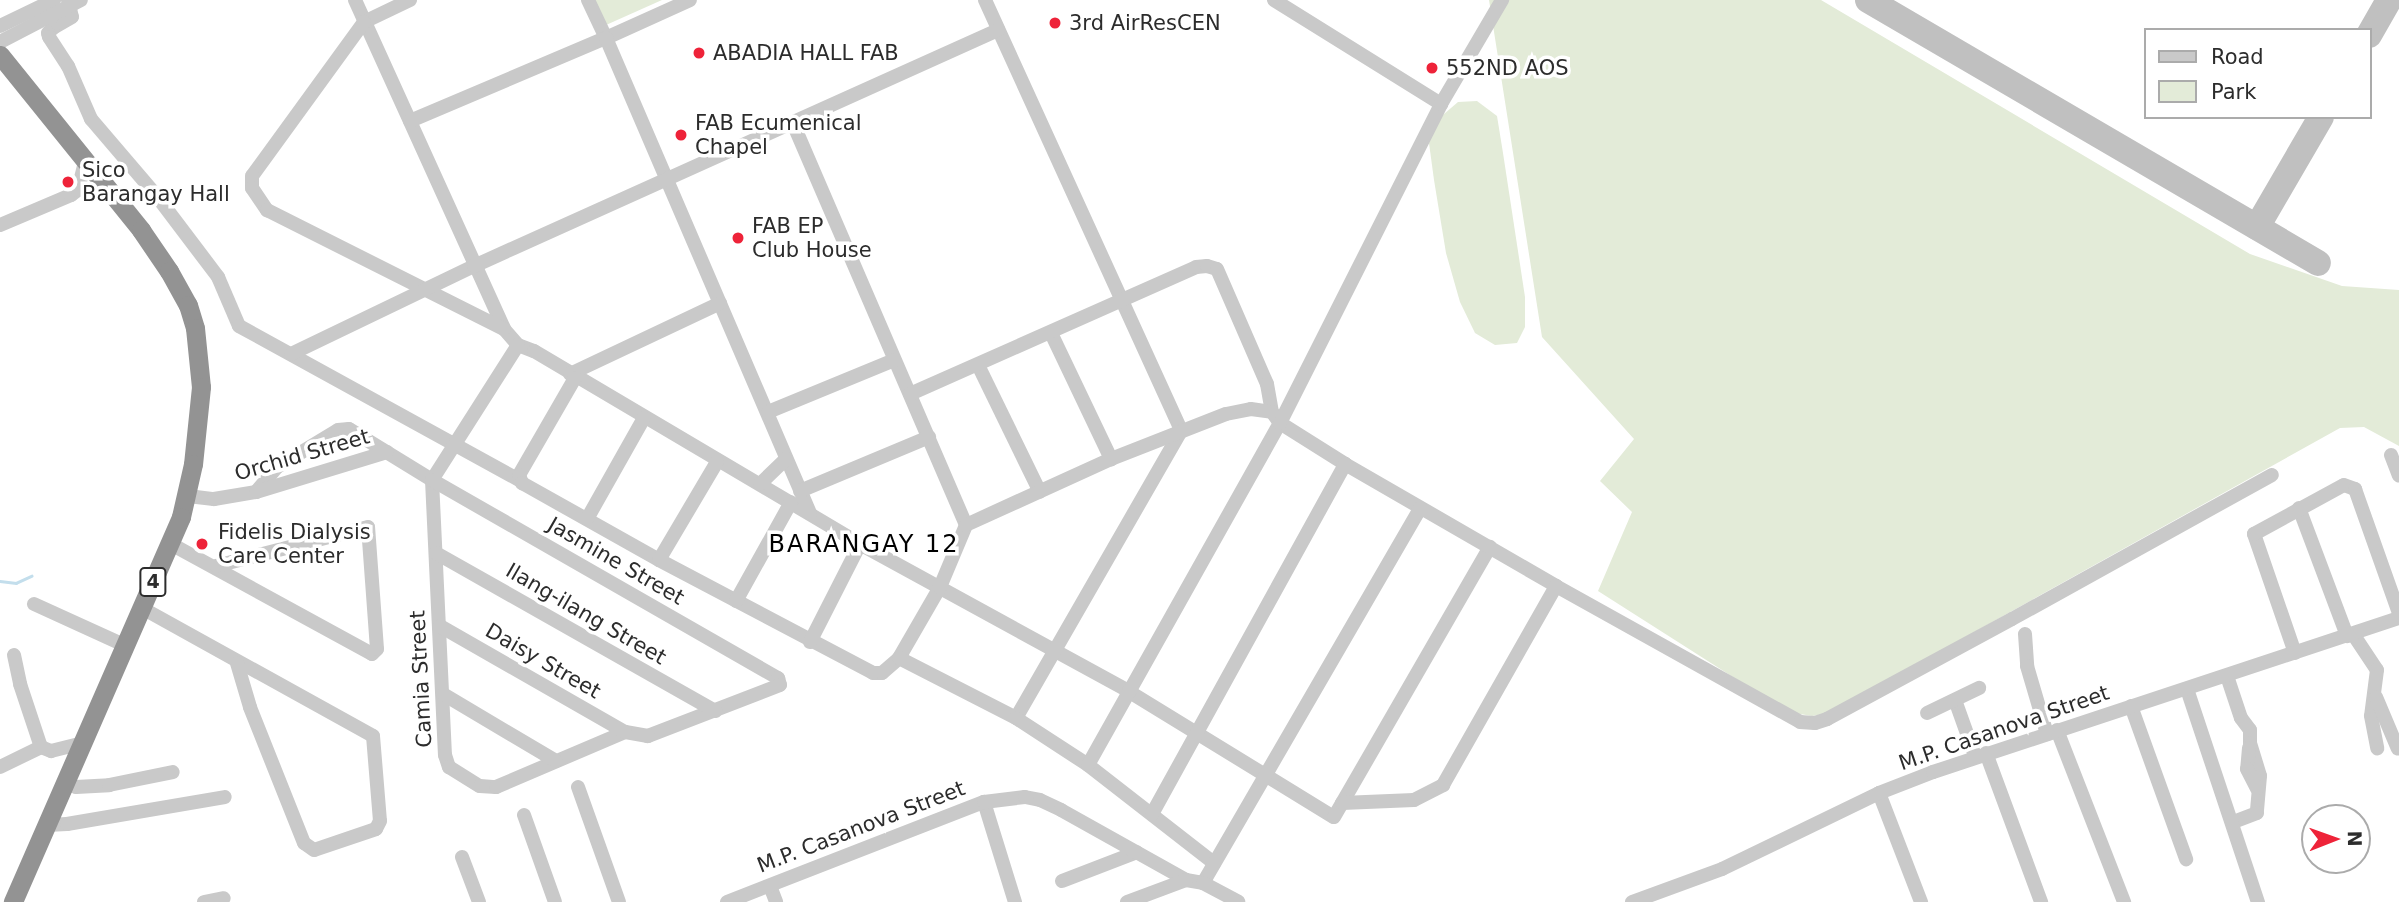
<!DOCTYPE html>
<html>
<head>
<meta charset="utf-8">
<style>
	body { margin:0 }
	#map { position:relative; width:2399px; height:902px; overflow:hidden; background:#fff; font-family:"DejaVu Sans",sans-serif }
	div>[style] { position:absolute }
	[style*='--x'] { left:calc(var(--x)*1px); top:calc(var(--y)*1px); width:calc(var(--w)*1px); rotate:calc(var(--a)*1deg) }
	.green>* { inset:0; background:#e3ebd8 }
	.stream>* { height:2.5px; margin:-1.25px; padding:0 1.25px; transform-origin:1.25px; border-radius:1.25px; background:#c3deec }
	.taxiway>* { height:26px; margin:-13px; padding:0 13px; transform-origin:13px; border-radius:13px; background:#c0c0c0 }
	.minor>* { height:14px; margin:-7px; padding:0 7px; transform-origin:7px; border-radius:7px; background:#c9c9c9 }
	.highway>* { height:19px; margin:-9.5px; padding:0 9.5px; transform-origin:9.5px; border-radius:9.5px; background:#939393 }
	.dots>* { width:19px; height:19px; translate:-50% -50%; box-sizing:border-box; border:4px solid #fff; border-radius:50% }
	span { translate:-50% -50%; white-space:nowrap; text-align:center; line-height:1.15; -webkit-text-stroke:7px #fff; paint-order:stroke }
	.shield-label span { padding:2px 5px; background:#fff; border:2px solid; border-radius:5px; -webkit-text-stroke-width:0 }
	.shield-label { font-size:19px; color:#2c2c2c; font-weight:700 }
	.poi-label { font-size:21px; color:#2c2c2c }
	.left { translate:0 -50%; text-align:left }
	.street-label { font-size:21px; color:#2c2c2c }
	.quarter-label { font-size:24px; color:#000; letter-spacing:2px }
	.legend { position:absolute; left:2144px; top:28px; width:228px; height:91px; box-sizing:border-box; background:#fff; border:2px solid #ababab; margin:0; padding:9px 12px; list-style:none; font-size:21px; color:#2c2c2c }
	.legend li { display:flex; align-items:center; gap:14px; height:35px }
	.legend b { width:35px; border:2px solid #ababab }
	.north { position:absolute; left:2301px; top:804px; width:70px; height:70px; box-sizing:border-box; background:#fff; border:2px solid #ababab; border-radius:50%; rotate:89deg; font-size:19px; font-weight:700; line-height:28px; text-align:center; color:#2c2c2c }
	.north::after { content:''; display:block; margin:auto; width:24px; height:32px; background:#ee2339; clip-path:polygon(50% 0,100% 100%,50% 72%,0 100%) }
</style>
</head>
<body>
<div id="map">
	<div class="green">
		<i style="clip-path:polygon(595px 0,662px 0,606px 25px)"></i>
		<i style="clip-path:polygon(1489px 0,1821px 0,2250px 254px,2342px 286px,2399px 290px,2399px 446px,2364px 427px,2340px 428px,1829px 713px,1812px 716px,1788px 712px,1598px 591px,1632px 512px,1600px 481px,1634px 439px,1542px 337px)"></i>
		<i style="clip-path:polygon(1477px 101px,1497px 116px,1503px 153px,1525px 297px,1525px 327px,1517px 343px,1495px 345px,1475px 333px,1460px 302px,1446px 253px,1434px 180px,1429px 143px,1437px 120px,1458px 102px)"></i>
	</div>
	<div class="stream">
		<i style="--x:0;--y:581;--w:16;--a:7"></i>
		<i style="--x:16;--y:583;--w:17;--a:-25"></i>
	</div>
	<div class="taxiway">
		<i style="--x:1868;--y:0;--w:521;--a:30.3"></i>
		<i style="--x:2369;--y:35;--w:40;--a:-60.3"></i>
		<i style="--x:2257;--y:227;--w:127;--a:-59.8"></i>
	</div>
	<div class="minor">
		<i style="--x:68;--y:0;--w:17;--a:77"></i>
		<i style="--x:72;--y:17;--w:22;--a:150"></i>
		<i style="--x:53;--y:28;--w:7;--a:135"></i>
		<i style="--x:48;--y:33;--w:4;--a:76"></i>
		<i style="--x:49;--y:37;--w:35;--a:57"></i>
		<i style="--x:68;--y:66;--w:58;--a:66.5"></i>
		<i style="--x:91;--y:119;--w:100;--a:49.5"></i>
		<i style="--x:156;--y:195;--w:103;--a:52.9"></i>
		<i style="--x:218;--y:277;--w:53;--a:66.8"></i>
		<i style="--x:239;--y:326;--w:320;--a:28.8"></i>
		<i style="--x:355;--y:0;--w:361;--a:65.6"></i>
		<i style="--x:504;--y:329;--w:21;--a:49"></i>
		<i style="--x:518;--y:345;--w:17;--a:21"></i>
		<i style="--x:534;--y:351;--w:379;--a:30.6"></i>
		<i style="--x:860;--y:544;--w:306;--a:28.7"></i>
		<i style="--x:1128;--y:691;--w:241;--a:31.5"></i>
		<i style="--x:1334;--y:817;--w:312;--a:-60"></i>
		<i style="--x:410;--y:0;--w:51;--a:154.4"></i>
		<i style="--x:364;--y:22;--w:190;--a:126"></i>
		<i style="--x:252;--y:176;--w:12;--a:90"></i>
		<i style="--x:252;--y:188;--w:27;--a:56"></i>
		<i style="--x:267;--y:210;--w:265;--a:26.7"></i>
		<i style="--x:588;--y:0;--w:42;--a:64.7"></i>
		<i style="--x:606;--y:38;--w:92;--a:-24.3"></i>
		<i style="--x:985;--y:0;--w:473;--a:65.5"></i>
		<i style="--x:1181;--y:431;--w:331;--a:119.9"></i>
		<i style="--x:1274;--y:0;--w:197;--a:31.9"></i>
		<i style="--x:0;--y:26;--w:60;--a:-25.7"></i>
		<i style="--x:0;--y:42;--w:91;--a:-27.4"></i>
		<i style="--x:410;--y:121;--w:213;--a:-23"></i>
		<i style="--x:606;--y:38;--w:517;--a:66.76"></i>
		<i style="--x:0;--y:225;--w:77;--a:-22.9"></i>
		<i style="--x:71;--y:195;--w:9;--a:-36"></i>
		<i style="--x:78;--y:190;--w:30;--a:-76"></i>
		<i style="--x:1051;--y:333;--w:140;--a:64.5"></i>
		<i style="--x:291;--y:354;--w:203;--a:-25.7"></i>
		<i style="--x:474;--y:266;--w:575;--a:-24.25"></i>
		<i style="--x:978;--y:365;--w:141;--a:64"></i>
		<i style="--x:570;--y:374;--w:166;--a:-25.3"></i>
		<i style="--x:575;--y:378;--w:112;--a:120"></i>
		<i style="--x:519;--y:475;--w:9;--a:69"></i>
		<i style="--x:522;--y:483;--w:157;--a:29.3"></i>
		<i style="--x:659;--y:560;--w:242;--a:27.8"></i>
		<i style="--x:873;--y:673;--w:9;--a:0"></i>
		<i style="--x:882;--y:673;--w:23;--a:-41"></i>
		<i style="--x:899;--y:658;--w:82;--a:-60"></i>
		<i style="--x:940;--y:587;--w:67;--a:-67.2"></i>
		<i style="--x:966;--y:525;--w:437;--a:-113.3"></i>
		<i style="--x:910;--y:394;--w:313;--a:-23.9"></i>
		<i style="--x:1196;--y:267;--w:11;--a:-5"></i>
		<i style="--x:1207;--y:266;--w:10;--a:17"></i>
		<i style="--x:1217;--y:269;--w:125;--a:66.5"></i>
		<i style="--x:1267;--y:384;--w:28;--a:80"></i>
		<i style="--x:768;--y:412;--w:136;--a:-22.4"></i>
		<i style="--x:2391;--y:455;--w:22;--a:69"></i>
		<i style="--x:432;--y:480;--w:275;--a:87.3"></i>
		<i style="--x:445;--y:755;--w:13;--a:72"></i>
		<i style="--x:449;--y:767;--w:36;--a:32"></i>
		<i style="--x:480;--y:786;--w:16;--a:4"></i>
		<i style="--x:496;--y:787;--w:140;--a:-23.1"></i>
		<i style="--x:432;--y:480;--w:160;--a:-57.5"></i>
		<i style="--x:760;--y:484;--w:36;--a:-44"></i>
		<i style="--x:800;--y:491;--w:140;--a:-22.7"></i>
		<i style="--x:256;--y:492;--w:33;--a:-50"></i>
		<i style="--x:277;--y:467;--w:71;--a:-31.2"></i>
		<i style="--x:338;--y:430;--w:11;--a:-5"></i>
		<i style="--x:349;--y:429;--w:97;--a:31.6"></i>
		<i style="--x:432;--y:480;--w:399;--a:29.8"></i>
		<i style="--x:778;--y:678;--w:7;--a:74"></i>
		<i style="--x:780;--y:685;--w:142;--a:158.9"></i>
		<i style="--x:648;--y:736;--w:23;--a:-170"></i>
		<i style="--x:625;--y:732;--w:213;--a:-150.2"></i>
		<i style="--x:188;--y:496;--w:26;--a:7"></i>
		<i style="--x:214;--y:499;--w:43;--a:-9.5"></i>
		<i style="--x:256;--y:492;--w:137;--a:-17"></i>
		<i style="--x:2299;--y:508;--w:137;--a:69.4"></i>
		<i style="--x:587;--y:519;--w:116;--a:-60.6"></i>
		<i style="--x:966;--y:525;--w:159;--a:-24.5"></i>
		<i style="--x:1111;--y:459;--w:123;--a:-21.4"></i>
		<i style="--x:1226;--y:414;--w:25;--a:-11"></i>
		<i style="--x:1251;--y:409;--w:21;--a:8"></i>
		<i style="--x:1272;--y:412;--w:14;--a:54"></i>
		<i style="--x:1280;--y:423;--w:77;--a:32.2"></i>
		<i style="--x:1345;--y:464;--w:244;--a:30"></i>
		<i style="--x:1556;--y:586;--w:279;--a:29.1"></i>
		<i style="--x:1800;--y:722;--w:15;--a:4"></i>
		<i style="--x:1815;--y:723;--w:13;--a:-18"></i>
		<i style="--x:1827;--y:719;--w:210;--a:-28.4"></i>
		<i style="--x:2012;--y:619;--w:297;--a:-29"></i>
		<i style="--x:171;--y:544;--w:229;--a:28.7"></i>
		<i style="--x:372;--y:654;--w:7;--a:-45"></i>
		<i style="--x:377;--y:649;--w:122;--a:-94.2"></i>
		<i style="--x:368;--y:527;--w:157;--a:165.6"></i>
		<i style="--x:436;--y:553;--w:321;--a:29.5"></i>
		<i style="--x:659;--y:560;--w:114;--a:-59.4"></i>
		<i style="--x:736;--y:601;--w:113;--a:-60.9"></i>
		<i style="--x:34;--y:604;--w:101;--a:24.5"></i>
		<i style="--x:142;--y:608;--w:264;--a:29"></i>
		<i style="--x:373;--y:736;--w:85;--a:85.3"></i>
		<i style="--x:380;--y:821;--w:9;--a:117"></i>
		<i style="--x:376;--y:829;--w:65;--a:161.3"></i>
		<i style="--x:314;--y:850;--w:12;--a:-145"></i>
		<i style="--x:304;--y:843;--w:146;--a:-111.7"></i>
		<i style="--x:250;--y:707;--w:46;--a:-106.5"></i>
		<i style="--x:2025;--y:634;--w:32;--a:86"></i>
		<i style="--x:2027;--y:666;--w:71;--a:73.6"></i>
		<i style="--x:2353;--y:634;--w:43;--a:56.3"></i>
		<i style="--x:2377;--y:670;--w:46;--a:97.4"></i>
		<i style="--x:2371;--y:716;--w:33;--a:79"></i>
		<i style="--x:810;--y:642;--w:110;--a:-63"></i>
		<i style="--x:2295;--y:653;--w:126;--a:-109"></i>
		<i style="--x:2254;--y:534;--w:102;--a:-28.6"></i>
		<i style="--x:2344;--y:485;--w:12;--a:20"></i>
		<i style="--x:2355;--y:489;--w:132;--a:70.5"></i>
		<i style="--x:14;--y:655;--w:30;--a:78"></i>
		<i style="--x:20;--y:684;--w:66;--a:71.6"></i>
		<i style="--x:41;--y:747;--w:11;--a:22"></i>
		<i style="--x:51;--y:751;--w:33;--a:-14"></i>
		<i style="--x:899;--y:658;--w:131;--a:27.1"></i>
		<i style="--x:1016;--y:718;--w:86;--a:33.1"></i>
		<i style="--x:1088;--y:765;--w:160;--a:37.9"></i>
		<i style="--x:2227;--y:676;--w:44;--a:71.6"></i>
		<i style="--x:2241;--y:718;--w:15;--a:53"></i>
		<i style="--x:2250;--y:730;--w:13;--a:90"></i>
		<i style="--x:2250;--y:743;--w:34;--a:73"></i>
		<i style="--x:2260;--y:776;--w:37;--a:95"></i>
		<i style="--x:2257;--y:813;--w:26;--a:159"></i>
		<i style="--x:2187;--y:689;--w:225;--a:71.6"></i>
		<i style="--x:443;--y:694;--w:131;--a:30.7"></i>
		<i style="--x:2376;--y:697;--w:56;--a:67.1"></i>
		<i style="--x:1955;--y:700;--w:59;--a:70.3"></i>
		<i style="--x:2131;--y:706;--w:163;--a:70.2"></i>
		<i style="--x:1927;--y:713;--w:58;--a:-25.7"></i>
		<i style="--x:2057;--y:730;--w:185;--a:68.7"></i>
		<i style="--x:2249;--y:748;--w:21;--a:95"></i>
		<i style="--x:2247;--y:769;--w:22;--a:63"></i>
		<i style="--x:1986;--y:753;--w:159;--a:69.7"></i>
		<i style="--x:1088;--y:765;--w:392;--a:-60.7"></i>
		<i style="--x:1280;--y:423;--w:357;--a:-63.2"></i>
		<i style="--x:1441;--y:104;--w:121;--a:-59.6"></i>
		<i style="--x:0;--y:767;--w:46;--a:-26"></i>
		<i style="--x:65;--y:784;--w:11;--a:15"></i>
		<i style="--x:76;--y:787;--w:33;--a:-3"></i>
		<i style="--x:109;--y:785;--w:65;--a:-11.5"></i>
		<i style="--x:578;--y:787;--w:122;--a:70.4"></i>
		<i style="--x:1879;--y:793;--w:117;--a:68.9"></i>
		<i style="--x:984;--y:802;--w:105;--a:72.8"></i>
		<i style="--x:1342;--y:803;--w:72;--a:-2.4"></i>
		<i style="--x:1414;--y:800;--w:33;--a:-27"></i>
		<i style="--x:1443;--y:785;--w:229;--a:-60.4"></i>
		<i style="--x:1152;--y:814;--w:400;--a:-61.1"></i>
		<i style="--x:524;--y:815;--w:92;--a:70.4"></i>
		<i style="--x:47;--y:825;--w:20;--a:-3"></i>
		<i style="--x:67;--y:824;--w:160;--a:-9.7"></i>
		<i style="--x:462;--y:857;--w:48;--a:69.3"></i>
		<i style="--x:1062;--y:881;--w:80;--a:-21.1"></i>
		<i style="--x:1203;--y:883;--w:433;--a:-59.9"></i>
		<i style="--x:770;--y:886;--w:17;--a:69"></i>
		<i style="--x:204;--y:902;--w:20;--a:-11"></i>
		<i style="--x:727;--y:902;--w:276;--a:-21.3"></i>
		<i style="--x:984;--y:802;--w:41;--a:-7"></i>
		<i style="--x:1025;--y:797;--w:15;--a:11"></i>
		<i style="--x:1040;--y:800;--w:23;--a:25"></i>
		<i style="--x:1061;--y:810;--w:143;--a:29.2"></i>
		<i style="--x:1186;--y:880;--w:17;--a:10"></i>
		<i style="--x:1203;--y:883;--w:40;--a:28"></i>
		<i style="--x:1127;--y:902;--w:63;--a:-20.4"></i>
		<i style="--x:1632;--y:902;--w:96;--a:-20.1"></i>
		<i style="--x:1722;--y:869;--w:174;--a:-25.8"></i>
		<i style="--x:1879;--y:793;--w:58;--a:-21.3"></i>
		<i style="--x:1933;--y:772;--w:491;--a:-18.3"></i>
	</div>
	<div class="highway">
		<i style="--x:0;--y:55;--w:225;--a:51.1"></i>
		<i style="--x:141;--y:230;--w:50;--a:55.7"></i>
		<i style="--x:169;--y:271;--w:39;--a:61"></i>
		<i style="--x:188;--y:305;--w:24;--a:73"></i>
		<i style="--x:195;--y:328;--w:59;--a:84.2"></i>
		<i style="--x:201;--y:387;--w:77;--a:95.9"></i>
		<i style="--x:193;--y:464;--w:54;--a:102.8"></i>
		<i style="--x:181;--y:517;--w:420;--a:113.6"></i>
	</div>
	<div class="dots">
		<i style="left:1055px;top:23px;background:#ee2339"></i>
		<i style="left:699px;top:53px;background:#ee2339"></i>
		<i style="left:1432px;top:68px;background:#ee2339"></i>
		<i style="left:681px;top:135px;background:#ee2339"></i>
		<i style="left:68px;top:182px;background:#ee2339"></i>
		<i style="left:738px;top:238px;background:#ee2339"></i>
		<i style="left:202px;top:544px;background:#ee2339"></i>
	</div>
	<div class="shield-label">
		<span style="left:153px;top:582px">4</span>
	</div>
	<div class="poi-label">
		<span class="left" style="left:1069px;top:23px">3rd AirResCEN</span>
		<span class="left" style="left:713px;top:53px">ABADIA HALL FAB</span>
		<span class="left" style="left:1446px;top:68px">552ND AOS</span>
		<span class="left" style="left:695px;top:135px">FAB Ecumenical<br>Chapel</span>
		<span class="left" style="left:82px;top:182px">Sico<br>Barangay Hall</span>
		<span class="left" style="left:752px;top:238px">FAB EP<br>Club House</span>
		<span class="left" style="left:218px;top:544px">Fidelis Dialysis<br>Care Center</span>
	</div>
	<div class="street-label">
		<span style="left:302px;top:455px;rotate:-16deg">Orchid Street</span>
		<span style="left:616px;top:561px;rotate:30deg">Jasmine Street</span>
		<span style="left:586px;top:614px;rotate:30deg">Ilang-ilang Street</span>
		<span style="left:543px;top:661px;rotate:30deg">Daisy Street</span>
		<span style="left:421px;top:679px;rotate:-93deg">Camia Street</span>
		<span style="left:2004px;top:728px;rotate:-19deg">M.P. Casanova Street</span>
		<span style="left:861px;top:827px;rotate:-21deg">M.P. Casanova Street</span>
	</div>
	<div class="quarter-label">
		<span style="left:864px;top:545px">BARANGAY 12</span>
	</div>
	<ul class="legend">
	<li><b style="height:9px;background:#c9c9c9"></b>Road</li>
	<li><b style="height:19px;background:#e3ebd8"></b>Park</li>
	</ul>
	<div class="north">N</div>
</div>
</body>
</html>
